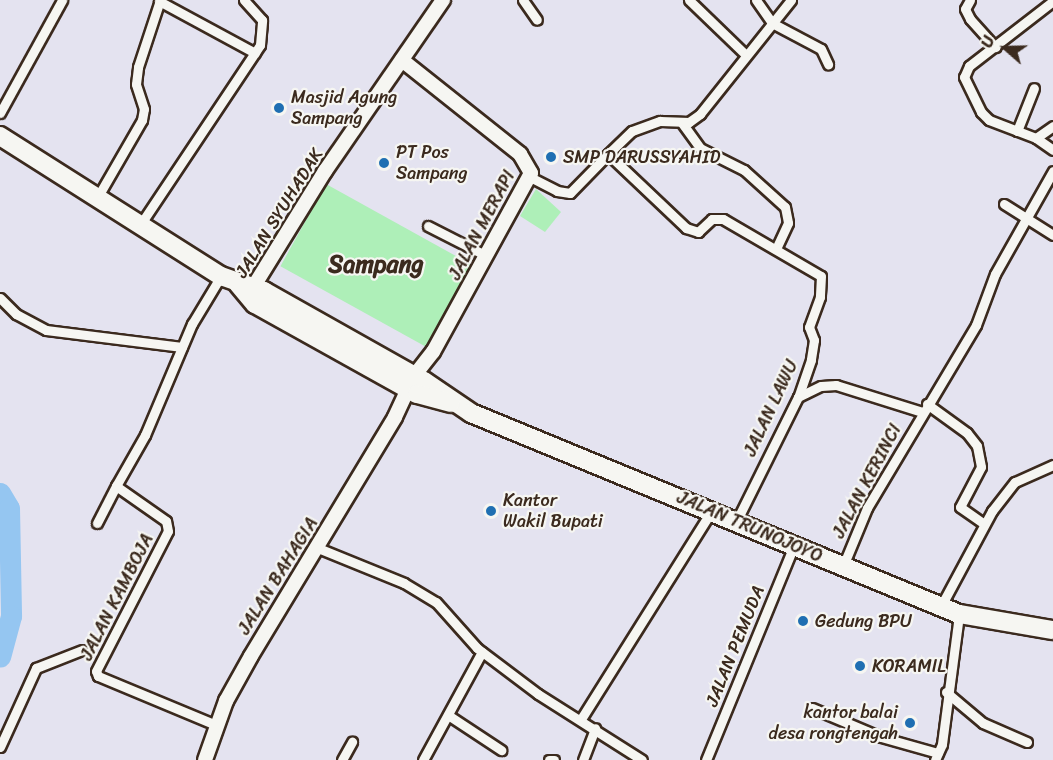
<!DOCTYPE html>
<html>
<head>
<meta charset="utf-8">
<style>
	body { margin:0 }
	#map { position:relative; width:1053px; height:760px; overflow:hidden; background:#e4e3f0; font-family:Sriracha,sans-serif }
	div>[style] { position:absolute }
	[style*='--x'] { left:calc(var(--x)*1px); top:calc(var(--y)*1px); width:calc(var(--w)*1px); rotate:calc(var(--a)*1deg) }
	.green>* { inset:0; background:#aeefb8; transform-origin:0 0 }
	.river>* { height:21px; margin:-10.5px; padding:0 10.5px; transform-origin:10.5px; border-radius:10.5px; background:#95c6f1 }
	.roads { filter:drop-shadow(2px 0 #3b2a1e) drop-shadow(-2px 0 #3b2a1e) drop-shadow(0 2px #3b2a1e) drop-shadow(0 -2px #3b2a1e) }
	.street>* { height:9px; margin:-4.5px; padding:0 4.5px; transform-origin:4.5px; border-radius:4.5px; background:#f6f6f2 }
	.secondary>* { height:14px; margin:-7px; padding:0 7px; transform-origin:7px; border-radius:7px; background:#f6f6f2 }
	.highway>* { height:18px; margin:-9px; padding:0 9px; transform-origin:9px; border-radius:9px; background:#f6f6f2 }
	.dots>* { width:16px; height:16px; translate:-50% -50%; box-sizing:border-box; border:3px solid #f6f6f2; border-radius:50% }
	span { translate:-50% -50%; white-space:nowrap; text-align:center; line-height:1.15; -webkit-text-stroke:4.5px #f6f6f2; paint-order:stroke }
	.poi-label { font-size:18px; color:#3b2a1e }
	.left { translate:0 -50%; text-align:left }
	.right { translate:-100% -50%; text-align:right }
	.street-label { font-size:18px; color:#3b2a1e }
	.district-label { font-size:24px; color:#3b2a1e; font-weight:700 }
	.north { position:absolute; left:975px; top:18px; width:60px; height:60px; -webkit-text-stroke:4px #f6f6f2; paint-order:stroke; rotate:290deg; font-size:16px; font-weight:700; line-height:24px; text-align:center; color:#3b2a1e }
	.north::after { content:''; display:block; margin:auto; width:21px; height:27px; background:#3b2a1e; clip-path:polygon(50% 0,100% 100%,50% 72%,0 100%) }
</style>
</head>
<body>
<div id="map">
	<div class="green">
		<i style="left:326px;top:184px;width:172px;height:94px;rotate:29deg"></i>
		<i style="clip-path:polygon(536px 189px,561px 212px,545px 232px,520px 216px)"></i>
	</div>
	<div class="river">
		<i style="--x:0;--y:493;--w:17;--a:59"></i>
		<i style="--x:9;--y:508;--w:108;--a:88.9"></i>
		<i style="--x:11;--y:616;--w:42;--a:105"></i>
	</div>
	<div class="roads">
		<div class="street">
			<i style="--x:523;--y:0;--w:24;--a:55"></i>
			<i style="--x:689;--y:0;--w:79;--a:44"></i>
			<i style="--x:756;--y:0;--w:28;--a:55"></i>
			<i style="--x:772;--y:23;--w:55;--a:28"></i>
			<i style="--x:821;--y:49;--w:17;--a:65"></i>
			<i style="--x:970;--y:0;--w:10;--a:119"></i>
			<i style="--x:965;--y:9;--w:11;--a:63"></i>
			<i style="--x:970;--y:19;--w:38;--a:48"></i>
			<i style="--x:159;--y:1;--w:109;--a:28.4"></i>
			<i style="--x:1053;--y:1;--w:106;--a:142.3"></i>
			<i style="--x:969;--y:66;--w:12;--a:114"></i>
			<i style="--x:964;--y:77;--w:39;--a:64"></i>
			<i style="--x:981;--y:112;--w:11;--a:45"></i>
			<i style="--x:989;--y:120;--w:50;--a:21"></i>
			<i style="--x:1036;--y:138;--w:21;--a:35"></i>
			<i style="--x:0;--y:113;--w:129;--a:-61.2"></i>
			<i style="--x:682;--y:123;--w:31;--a:54"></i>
			<i style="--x:700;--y:148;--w:49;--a:26.6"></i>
			<i style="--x:744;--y:170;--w:55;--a:42.1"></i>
			<i style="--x:785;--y:207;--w:16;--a:79"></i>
			<i style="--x:788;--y:223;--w:29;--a:115"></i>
			<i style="--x:1017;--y:131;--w:46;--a:-68.4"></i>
			<i style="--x:1036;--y:138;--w:21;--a:-35"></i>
			<i style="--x:608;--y:154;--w:33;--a:-44"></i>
			<i style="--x:632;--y:131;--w:30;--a:-20"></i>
			<i style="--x:660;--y:121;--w:29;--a:2"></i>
			<i style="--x:689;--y:122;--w:14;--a:-36"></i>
			<i style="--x:700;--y:114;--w:146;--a:-51.4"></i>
			<i style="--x:530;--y:177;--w:30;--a:27"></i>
			<i style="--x:557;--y:191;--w:13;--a:9"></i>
			<i style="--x:570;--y:193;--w:54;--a:-45.7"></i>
			<i style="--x:608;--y:154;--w:108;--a:43.5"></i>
			<i style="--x:686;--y:228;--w:13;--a:18"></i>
			<i style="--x:698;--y:232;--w:19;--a:-43"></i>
			<i style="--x:712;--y:219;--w:11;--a:0"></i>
			<i style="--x:723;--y:219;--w:113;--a:30.2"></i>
			<i style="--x:821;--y:276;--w:21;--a:93"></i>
			<i style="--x:820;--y:297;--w:32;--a:110"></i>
			<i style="--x:809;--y:327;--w:14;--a:69"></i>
			<i style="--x:814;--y:340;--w:20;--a:99"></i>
			<i style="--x:811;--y:360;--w:39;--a:109"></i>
			<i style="--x:798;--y:397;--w:137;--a:116.4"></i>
			<i style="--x:97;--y:198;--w:90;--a:-60"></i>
			<i style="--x:142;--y:120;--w:11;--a:-80"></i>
			<i style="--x:144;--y:109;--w:26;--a:-108"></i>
			<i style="--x:136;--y:84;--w:17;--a:-83"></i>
			<i style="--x:138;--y:67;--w:71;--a:-71.8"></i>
			<i style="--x:1004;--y:204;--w:58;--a:32.3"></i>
			<i style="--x:140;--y:225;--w:216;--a:-56.3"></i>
			<i style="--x:260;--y:45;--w:25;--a:-85"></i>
			<i style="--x:262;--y:20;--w:27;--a:-132"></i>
			<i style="--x:428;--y:226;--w:66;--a:27"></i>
			<i style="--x:0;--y:298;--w:23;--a:45"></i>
			<i style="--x:16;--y:314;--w:34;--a:28"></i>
			<i style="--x:46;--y:330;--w:137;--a:7.1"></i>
			<i style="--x:798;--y:397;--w:25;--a:-26"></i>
			<i style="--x:821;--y:386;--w:15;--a:-4"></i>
			<i style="--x:836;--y:385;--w:90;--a:17.4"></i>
			<i style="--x:927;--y:404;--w:49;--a:35.9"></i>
			<i style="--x:967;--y:433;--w:16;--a:52"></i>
			<i style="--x:977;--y:446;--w:21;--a:79"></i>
			<i style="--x:981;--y:467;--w:45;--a:117.7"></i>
			<i style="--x:960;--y:507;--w:29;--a:35"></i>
			<i style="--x:97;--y:523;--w:42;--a:-62.8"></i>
			<i style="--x:318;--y:548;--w:93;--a:22.1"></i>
			<i style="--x:404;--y:583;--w:37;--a:31"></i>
			<i style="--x:436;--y:602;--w:62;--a:48.3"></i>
			<i style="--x:477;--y:648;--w:76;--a:37"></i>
			<i style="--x:538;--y:694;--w:123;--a:32.4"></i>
			<i style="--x:843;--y:566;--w:63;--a:-67.5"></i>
			<i style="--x:867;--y:508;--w:213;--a:-59.2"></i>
			<i style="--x:976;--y:325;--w:54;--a:-69.6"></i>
			<i style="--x:995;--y:274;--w:118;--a:-60.6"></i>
			<i style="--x:941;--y:606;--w:108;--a:-61.8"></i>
			<i style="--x:992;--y:511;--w:37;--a:-52"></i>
			<i style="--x:1015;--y:482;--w:42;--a:-24.1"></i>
			<i style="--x:946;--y:692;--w:48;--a:40"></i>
			<i style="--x:983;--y:723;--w:48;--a:23.4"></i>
			<i style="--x:812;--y:708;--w:75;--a:22.8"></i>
			<i style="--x:881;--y:737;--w:59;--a:15.7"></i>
			<i style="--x:448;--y:715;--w:64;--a:33.4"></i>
			<i style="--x:581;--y:719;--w:247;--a:-57.9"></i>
			<i style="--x:216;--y:725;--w:128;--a:-157.4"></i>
			<i style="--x:98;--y:676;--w:5;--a:-112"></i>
			<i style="--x:96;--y:671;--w:157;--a:-62.8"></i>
			<i style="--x:168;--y:531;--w:10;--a:-101"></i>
			<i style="--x:166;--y:521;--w:61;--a:-145"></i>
			<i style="--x:116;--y:486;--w:59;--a:-60.4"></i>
			<i style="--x:145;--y:435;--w:121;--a:-67.1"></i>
			<i style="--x:192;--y:324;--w:56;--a:-58.9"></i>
			<i style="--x:0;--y:747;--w:87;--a:-65.5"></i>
			<i style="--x:36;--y:668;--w:49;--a:-21.4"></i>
			<i style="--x:342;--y:760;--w:21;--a:-61"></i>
			<i style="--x:423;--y:760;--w:123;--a:-61.4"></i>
			<i style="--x:549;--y:760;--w:5;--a:0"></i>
			<i style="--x:583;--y:760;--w:34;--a:-69"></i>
			<i style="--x:706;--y:760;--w:232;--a:-67.7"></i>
			<i style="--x:935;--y:760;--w:17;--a:-66"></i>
			<i style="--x:942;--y:744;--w:131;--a:-82.5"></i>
		</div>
		<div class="secondary">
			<i style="--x:249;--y:294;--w:145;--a:-58.3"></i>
			<i style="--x:325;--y:171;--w:208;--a:-55.4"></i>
			<i style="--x:205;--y:760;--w:63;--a:-70.4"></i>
			<i style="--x:226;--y:701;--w:51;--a:-60.9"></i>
			<i style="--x:251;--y:656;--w:279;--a:-58.9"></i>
			<i style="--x:395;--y:417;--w:45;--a:-65.1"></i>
			<i style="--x:414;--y:376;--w:31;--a:-52"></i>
			<i style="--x:433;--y:352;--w:204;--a:-61.3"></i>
			<i style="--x:531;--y:173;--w:22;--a:-120"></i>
			<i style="--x:520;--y:154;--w:151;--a:-141.5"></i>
		</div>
		<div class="highway">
			<i style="--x:0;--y:136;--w:262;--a:32.4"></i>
			<i style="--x:221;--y:276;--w:46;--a:19.2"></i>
			<i style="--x:264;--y:291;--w:184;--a:29.4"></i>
			<i style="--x:424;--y:381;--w:57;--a:34.2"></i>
			<i style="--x:471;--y:413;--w:528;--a:22.39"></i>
			<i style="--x:959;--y:614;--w:95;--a:9.7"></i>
			<i style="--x:238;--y:284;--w:26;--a:50"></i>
			<i style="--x:255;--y:304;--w:185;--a:29.1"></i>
			<i style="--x:417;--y:394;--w:35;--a:15"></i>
		</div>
	</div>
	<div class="dots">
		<i style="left:279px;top:108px;background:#1f6fb2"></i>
		<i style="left:551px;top:157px;background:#1f6fb2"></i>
		<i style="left:384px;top:163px;background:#1f6fb2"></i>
		<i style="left:491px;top:511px;background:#1f6fb2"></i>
		<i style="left:803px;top:621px;background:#1f6fb2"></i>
		<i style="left:860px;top:666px;background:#1f6fb2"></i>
		<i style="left:910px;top:723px;background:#1f6fb2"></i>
	</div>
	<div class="poi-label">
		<span class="left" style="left:291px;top:108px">Masjid Agung<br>Sampang</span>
		<span class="left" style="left:396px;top:163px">PT Pos<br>Sampang</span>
		<span class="left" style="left:563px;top:157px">SMP DARUSSYAHID</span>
		<span class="left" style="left:503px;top:511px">Kantor<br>Wakil Bupati</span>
		<span class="left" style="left:815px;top:621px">Gedung BPU</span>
		<span class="left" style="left:872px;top:666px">KORAMIL</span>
		<span class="right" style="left:898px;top:723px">kantor balai<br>desa rongtengah</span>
	</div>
	<div class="street-label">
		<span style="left:279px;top:213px;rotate:-58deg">JALAN SYUHADAK</span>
		<span style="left:482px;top:225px;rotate:-62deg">JALAN MERAPI</span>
		<span style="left:771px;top:408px;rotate:-65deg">JALAN LAWU</span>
		<span style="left:867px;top:481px;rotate:-62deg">JALAN KERINCI</span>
		<span style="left:750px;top:527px;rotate:23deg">JALAN TRUNOJOYO</span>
		<span style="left:278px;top:576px;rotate:-58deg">JALAN BAHAGIA</span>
		<span style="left:117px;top:597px;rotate:-63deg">JALAN KAMBOJA</span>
		<span style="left:735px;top:646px;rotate:-68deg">JALAN PEMUDA</span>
	</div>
	<div class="district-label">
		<span style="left:376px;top:265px">Sampang</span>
	</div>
	<div class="north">U</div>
</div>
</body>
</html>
